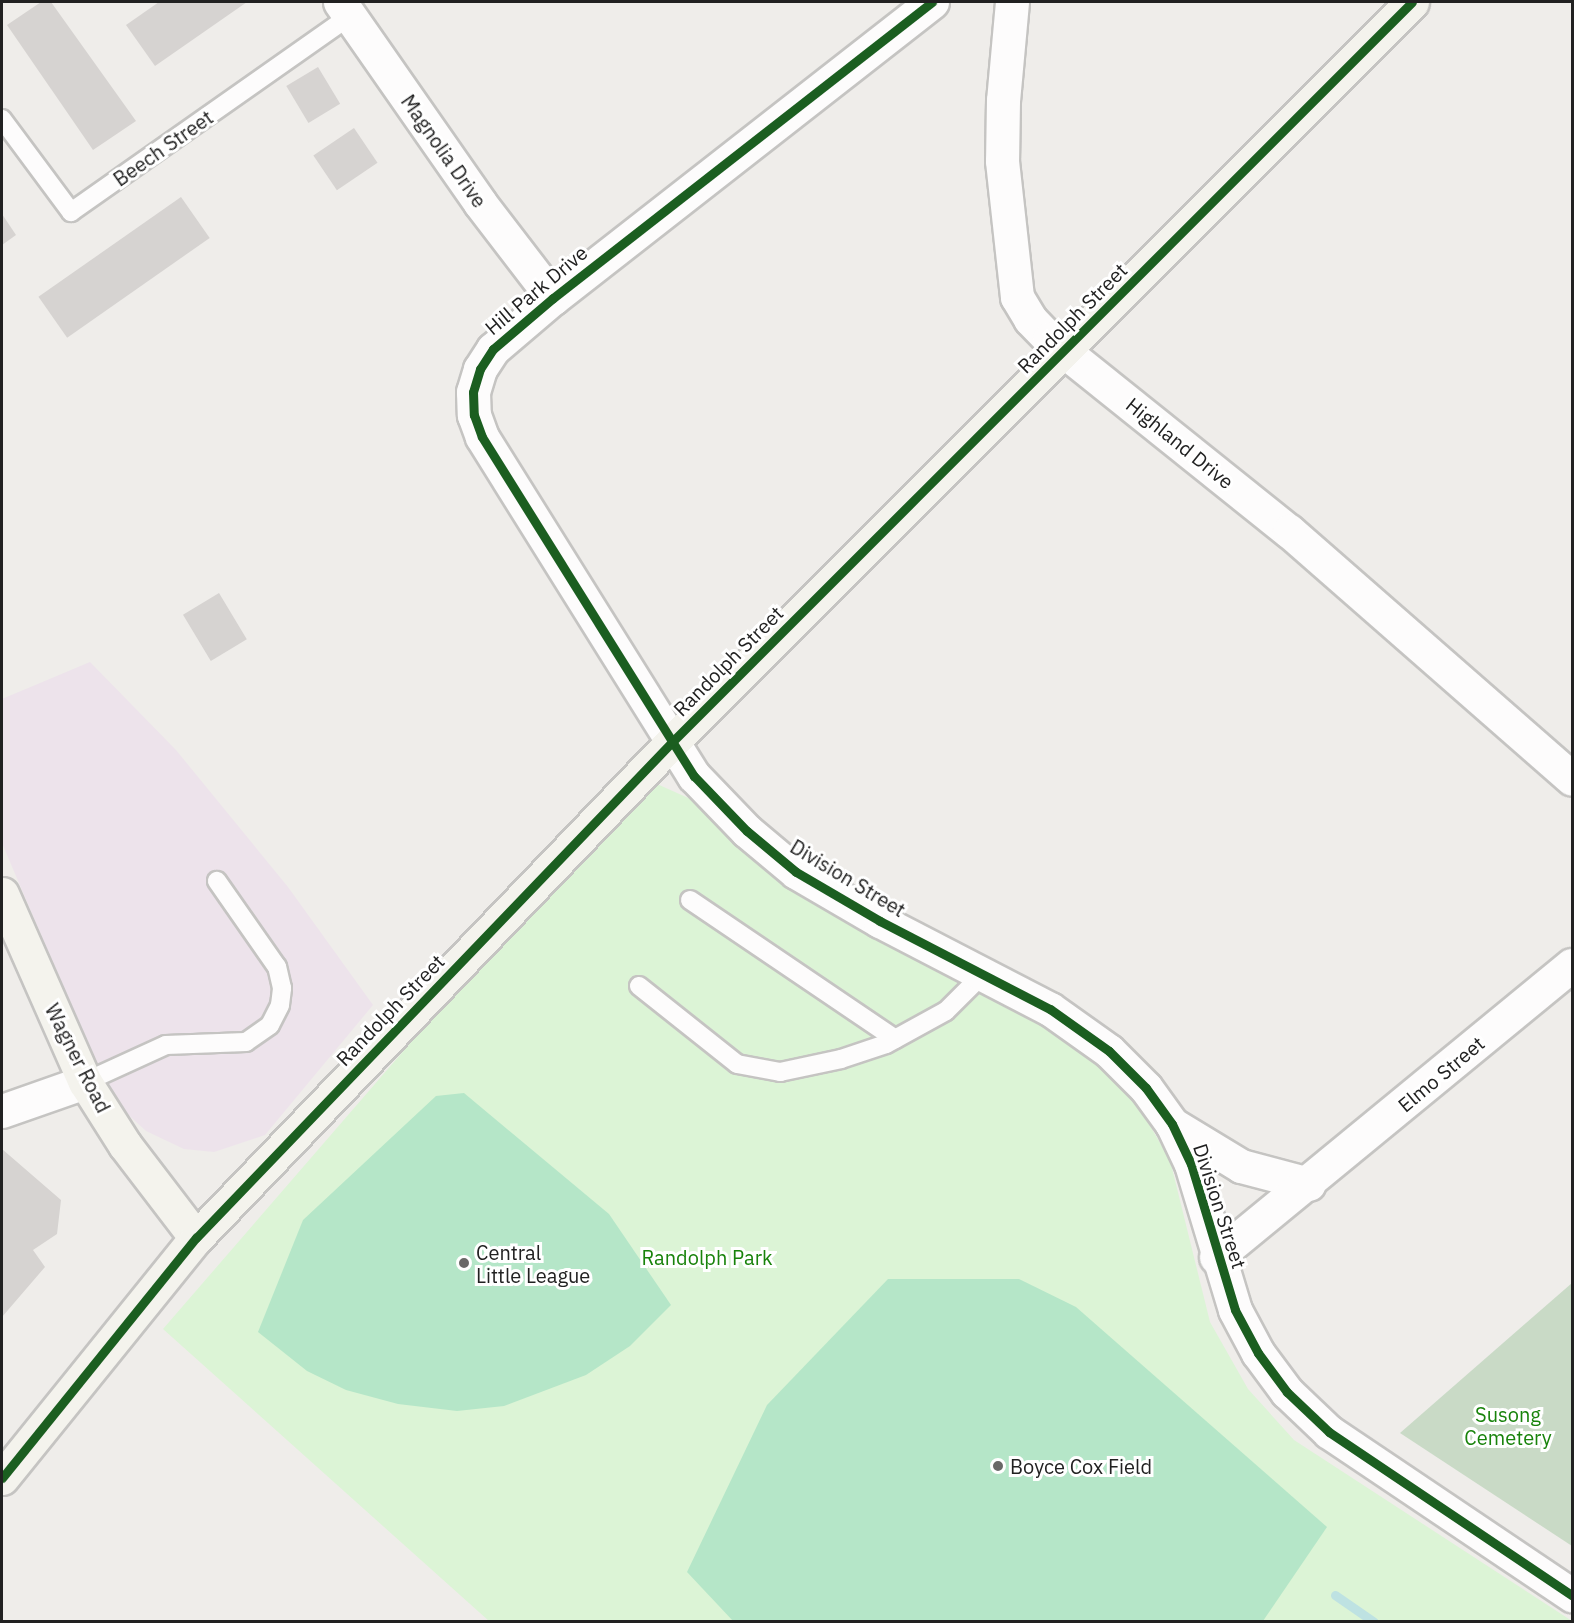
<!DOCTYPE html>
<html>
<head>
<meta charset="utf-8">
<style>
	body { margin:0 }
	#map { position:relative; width:1574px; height:1623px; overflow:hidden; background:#efedea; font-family:"IBM Plex Sans",sans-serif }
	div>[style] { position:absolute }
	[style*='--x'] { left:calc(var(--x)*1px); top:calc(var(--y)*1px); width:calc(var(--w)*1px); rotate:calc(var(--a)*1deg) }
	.industrial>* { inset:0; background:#ede3eb }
	.cemetery>* { inset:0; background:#c9dac6 }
	.park>* { inset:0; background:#dcf4d6 }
	.pitch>* { inset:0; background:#b5e6c8 }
	.stream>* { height:9px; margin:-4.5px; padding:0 4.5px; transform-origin:4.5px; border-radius:4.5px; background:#bee2e2 }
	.building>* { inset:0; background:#d6d3d1; transform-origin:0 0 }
	.roads { filter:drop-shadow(2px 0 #c5c4c2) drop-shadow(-2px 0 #c5c4c2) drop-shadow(0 2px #c5c4c2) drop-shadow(0 -2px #c5c4c2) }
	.lane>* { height:18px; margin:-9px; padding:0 9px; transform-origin:9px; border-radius:9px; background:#fdfcfc }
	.street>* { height:33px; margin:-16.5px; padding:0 16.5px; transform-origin:16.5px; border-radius:16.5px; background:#fdfcfc }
	.secondary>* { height:33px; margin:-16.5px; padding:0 16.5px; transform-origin:16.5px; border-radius:16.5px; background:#f4f3ed }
	.cycleway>* { height:9px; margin:-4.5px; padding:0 4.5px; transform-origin:4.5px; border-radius:4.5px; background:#1b5e20 }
	.dots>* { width:16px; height:16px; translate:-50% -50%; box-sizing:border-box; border:3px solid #fff; border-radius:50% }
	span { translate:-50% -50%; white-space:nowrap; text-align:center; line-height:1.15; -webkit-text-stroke:6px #fff; paint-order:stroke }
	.street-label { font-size:20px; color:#212121 }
	.poi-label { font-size:20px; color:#212121 }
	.left { translate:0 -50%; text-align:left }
	.park-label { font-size:20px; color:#18830b }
	.frame { position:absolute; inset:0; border:3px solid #212121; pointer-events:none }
</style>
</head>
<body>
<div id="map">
	<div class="industrial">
		<i style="clip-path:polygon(90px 662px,176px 750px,288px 887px,373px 1005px,265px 1135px,214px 1152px,184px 1149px,146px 1131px,110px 1098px,2px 843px,2px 699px)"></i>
	</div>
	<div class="cemetery">
		<i style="clip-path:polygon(1572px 1283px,1572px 1546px,1400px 1433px)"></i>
	</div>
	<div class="park">
		<i style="clip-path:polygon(657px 784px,695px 801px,767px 868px,819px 905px,1043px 1020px,1082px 1047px,1135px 1100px,1170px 1160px,1210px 1322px,1248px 1389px,1294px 1440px,1572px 1621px,489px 1621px,163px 1329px,445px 1003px)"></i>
	</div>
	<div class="pitch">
		<i style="clip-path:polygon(464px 1093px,609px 1214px,671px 1305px,630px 1346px,586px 1375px,504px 1406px,457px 1411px,398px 1404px,346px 1390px,307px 1371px,258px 1332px,303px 1220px,436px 1096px)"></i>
		<i style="clip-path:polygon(888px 1279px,1019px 1279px,1076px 1307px,1327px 1527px,1263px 1621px,733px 1621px,687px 1572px,767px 1405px)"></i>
	</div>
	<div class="stream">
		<i style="--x:1335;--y:1595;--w:47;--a:34.7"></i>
	</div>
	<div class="building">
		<i style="clip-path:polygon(41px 2px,51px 2px,136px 121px,93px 150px,7px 25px)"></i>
		<i style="clip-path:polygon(159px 2px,247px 2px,155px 66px,126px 25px)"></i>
		<i style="left:318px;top:67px;width:43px;height:37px;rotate:59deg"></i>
		<i style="left:354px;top:128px;width:42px;height:49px;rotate:56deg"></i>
		<i style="left:181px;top:197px;width:50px;height:174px;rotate:55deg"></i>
		<i style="clip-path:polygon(2px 214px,16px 235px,2px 245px)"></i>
		<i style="left:219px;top:593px;width:54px;height:42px;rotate:59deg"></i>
		<i style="clip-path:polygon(2px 1149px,61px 1200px,57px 1234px,33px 1250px,45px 1267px,2px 1317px)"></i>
	</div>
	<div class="roads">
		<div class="lane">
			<i style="--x:2;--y:119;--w:116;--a:53.4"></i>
			<i style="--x:71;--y:212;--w:341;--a:-35.1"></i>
			<i style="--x:690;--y:900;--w:248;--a:34.1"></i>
			<i style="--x:639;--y:986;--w:125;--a:38.5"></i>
			<i style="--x:737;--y:1064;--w:44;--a:10.5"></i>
			<i style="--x:780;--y:1072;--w:62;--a:-12"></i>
			<i style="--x:841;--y:1059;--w:47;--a:-18.4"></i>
			<i style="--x:886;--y:1044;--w:68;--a:-28.8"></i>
			<i style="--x:946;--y:1011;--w:54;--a:-45"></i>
			<i style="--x:85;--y:1082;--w:89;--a:-24.6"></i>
			<i style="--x:166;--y:1045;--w:80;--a:-2.1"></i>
			<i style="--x:246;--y:1042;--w:29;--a:-35"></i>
			<i style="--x:270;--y:1025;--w:22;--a:-63"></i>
			<i style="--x:280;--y:1005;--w:17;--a:-83"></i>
			<i style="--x:282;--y:988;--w:22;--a:-103"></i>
			<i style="--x:277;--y:967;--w:105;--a:-124.9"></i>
		</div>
		<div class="street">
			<i style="--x:340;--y:2;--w:245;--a:55.1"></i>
			<i style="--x:480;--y:203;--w:120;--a:52.5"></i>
			<i style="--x:932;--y:2;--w:481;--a:142"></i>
			<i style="--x:553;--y:298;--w:79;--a:139.6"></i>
			<i style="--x:493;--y:349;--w:24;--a:123"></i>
			<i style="--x:480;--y:369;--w:24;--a:107"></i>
			<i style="--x:473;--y:392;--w:23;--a:88"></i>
			<i style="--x:474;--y:415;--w:23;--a:70"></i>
			<i style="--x:482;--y:437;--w:400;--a:58"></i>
			<i style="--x:694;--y:776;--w:76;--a:46.1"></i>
			<i style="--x:747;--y:831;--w:64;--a:39.9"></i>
			<i style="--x:796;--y:872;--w:97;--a:30.3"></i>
			<i style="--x:880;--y:921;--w:191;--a:27.4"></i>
			<i style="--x:1050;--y:1009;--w:72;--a:35.4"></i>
			<i style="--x:1109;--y:1051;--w:52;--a:45"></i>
			<i style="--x:1146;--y:1088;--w:44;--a:54.2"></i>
			<i style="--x:1172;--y:1124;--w:44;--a:64.6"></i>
			<i style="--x:1191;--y:1164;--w:152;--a:73.2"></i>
			<i style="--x:1235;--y:1310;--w:49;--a:61.9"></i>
			<i style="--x:1258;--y:1353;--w:49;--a:53.4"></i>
			<i style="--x:1287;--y:1392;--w:58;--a:43.6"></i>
			<i style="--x:1329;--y:1432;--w:293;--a:33.9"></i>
			<i style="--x:1012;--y:2;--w:98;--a:95.2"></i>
			<i style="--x:1003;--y:100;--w:61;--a:90.9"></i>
			<i style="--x:1002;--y:161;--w:137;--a:83.7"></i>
			<i style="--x:1017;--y:297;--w:26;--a:59"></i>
			<i style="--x:1030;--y:319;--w:28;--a:46"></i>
			<i style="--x:1049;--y:339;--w:307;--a:38.7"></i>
			<i style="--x:1289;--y:531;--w:376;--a:41.2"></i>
			<i style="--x:2;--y:1111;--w:88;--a:-19.3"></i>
			<i style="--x:1172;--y:1124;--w:81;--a:31.3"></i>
			<i style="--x:1241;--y:1166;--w:70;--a:14.8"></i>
			<i style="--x:1216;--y:1257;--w:460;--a:-39.4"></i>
		</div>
		<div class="secondary">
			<i style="--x:2;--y:894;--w:206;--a:66.2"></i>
			<i style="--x:85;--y:1082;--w:75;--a:57.6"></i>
			<i style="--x:125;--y:1145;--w:117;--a:52.6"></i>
			<i style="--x:2;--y:1478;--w:309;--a:-51.1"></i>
			<i style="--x:196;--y:1238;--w:689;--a:-46.18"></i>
			<i style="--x:673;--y:741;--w:1045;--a:-45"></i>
		</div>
	</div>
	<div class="cycleway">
		<i style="--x:932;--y:2;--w:481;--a:142"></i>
		<i style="--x:553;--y:298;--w:79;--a:139.6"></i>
		<i style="--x:493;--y:349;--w:24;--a:123"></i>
		<i style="--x:480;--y:369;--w:24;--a:107"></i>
		<i style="--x:473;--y:392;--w:23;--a:88"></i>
		<i style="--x:474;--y:415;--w:23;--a:70"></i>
		<i style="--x:482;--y:437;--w:400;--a:58"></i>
		<i style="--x:694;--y:776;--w:76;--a:46.1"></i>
		<i style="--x:747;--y:831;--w:64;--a:39.9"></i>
		<i style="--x:796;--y:872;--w:97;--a:30.3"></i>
		<i style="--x:880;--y:921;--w:191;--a:27.4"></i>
		<i style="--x:1050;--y:1009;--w:72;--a:35.4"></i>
		<i style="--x:1109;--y:1051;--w:52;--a:45"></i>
		<i style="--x:1146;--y:1088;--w:44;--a:54.2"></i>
		<i style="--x:1172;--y:1124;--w:44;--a:64.6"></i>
		<i style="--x:1191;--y:1164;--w:152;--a:73.2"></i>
		<i style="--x:1235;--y:1310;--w:49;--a:61.9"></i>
		<i style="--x:1258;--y:1353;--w:49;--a:53.4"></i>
		<i style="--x:1287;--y:1392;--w:58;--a:43.6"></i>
		<i style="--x:1329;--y:1432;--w:293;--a:33.9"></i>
		<i style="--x:2;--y:1478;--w:309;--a:-51.1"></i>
		<i style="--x:196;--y:1238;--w:689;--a:-46.18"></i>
		<i style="--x:673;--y:741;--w:1045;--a:-45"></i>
	</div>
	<div class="dots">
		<i style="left:464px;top:1263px;background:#696867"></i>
		<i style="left:998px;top:1466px;background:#696867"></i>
	</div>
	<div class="street-label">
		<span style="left:163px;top:148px;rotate:-35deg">Beech Street</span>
		<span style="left:444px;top:151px;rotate:55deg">Magnolia Drive</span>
		<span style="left:536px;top:290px;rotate:-40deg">Hill Park Drive</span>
		<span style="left:1072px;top:318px;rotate:-45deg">Randolph Street</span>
		<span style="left:1180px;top:443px;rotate:39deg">Highland Drive</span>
		<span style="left:728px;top:661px;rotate:-45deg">Randolph Street</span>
		<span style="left:848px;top:878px;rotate:31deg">Division Street</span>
		<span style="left:390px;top:1010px;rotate:-46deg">Randolph Street</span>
		<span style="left:78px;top:1058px;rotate:63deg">Wagner Road</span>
		<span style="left:1441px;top:1074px;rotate:-40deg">Elmo Street</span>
		<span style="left:1220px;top:1206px;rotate:72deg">Division Street</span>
	</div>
	<div class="poi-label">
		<span class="left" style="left:476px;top:1264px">Central<br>Little League</span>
		<span class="left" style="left:1010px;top:1466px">Boyce Cox Field</span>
	</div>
	<div class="park-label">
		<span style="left:707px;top:1257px">Randolph Park</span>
		<span style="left:1508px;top:1426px">Susong<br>Cemetery</span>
	</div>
	<div class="frame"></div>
</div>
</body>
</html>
